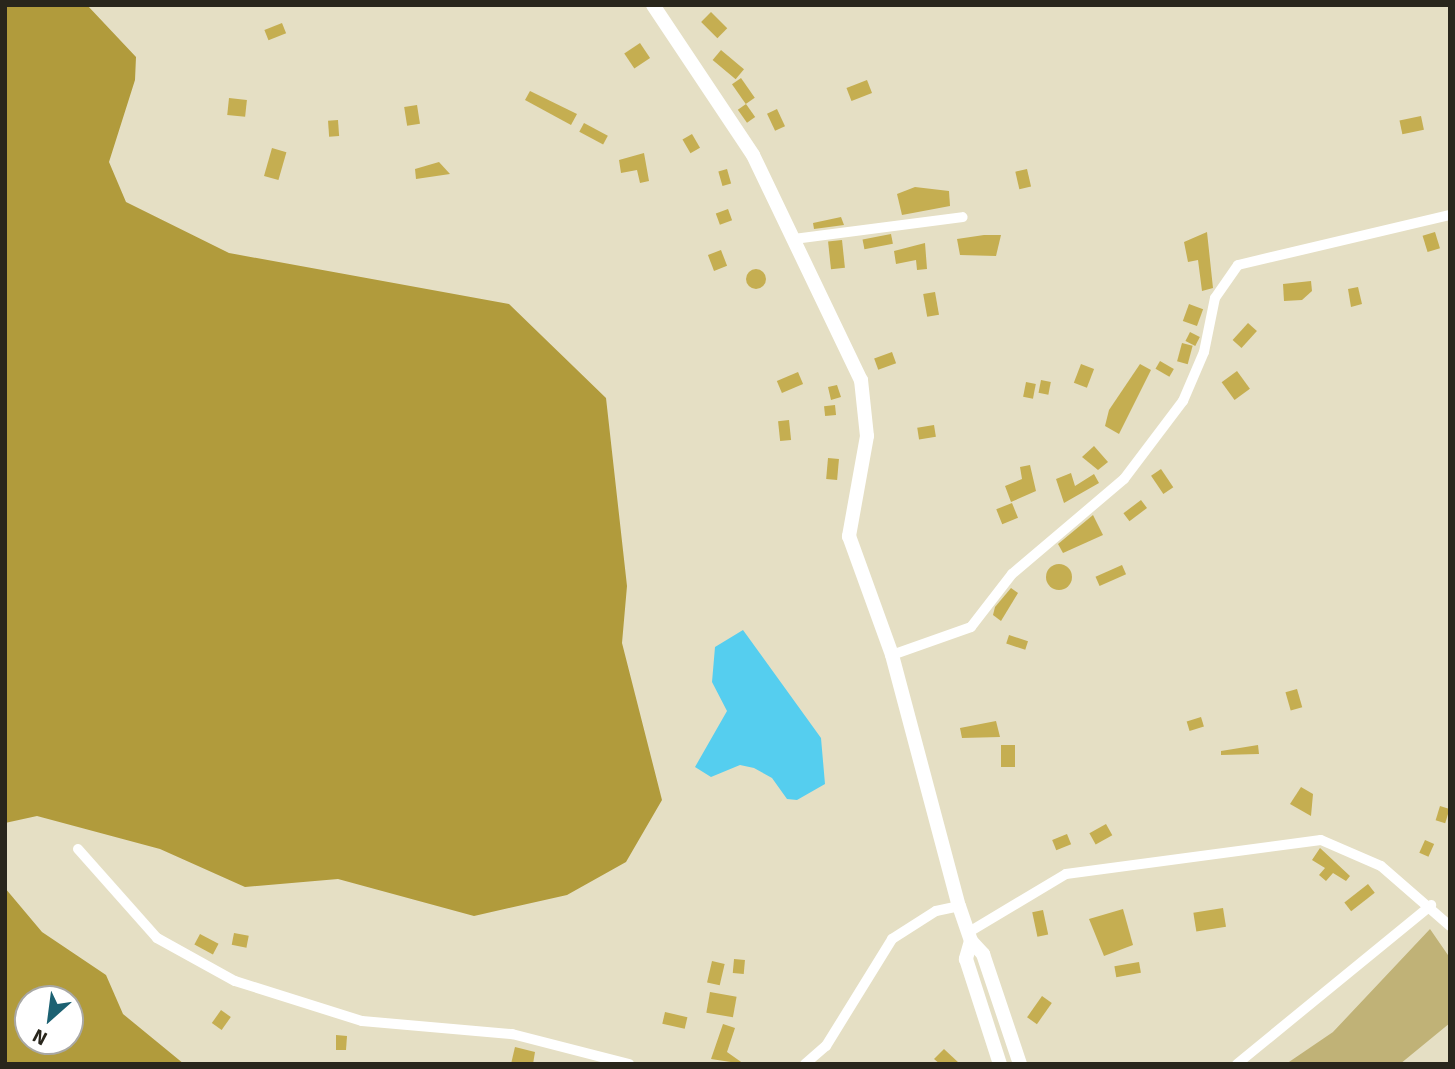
<!DOCTYPE html>
<html>
<head>
<meta charset="utf-8">
<style>
	body { margin:0 }
	#map { position:relative; width:1455px; height:1069px; overflow:hidden; background:#e5dfc4; font-family:Signika,sans-serif }
	div>[style] { position:absolute }
	[style*='--x'] { left:calc(var(--x)*1px); top:calc(var(--y)*1px); width:calc(var(--w)*1px); rotate:calc(var(--a)*1deg) }
	.green>* { inset:0; background:#c0b277 }
	.forest>* { inset:0; background:#b19b3c }
	.water>* { inset:0; background:#55ceef }
	.building>* { inset:0; background:#c5ae51; transform-origin:0 0 }
	.round { border-radius:50% }
	.street>* { height:10px; margin:-5px; padding:0 5px; transform-origin:5px; border-radius:5px; background:#fff }
	.secondary>* { height:14px; margin:-7px; padding:0 7px; transform-origin:7px; border-radius:7px; background:#fff }
	span { translate:-50% -50%; white-space:nowrap; text-align:center; line-height:1.15; -webkit-text-stroke:5px #fff; paint-order:stroke }
	.frame { position:absolute; inset:0; border:7px solid #29261c; pointer-events:none }
	.north { position:absolute; left:14px; top:985px; width:70px; height:70px; box-sizing:border-box; background:#fff; border:2px solid #a9a8a4; border-radius:50%; rotate:208deg; font-size:19px; font-weight:700; line-height:28px; text-align:center; color:#29261c }
	.north::after { content:''; display:block; margin:auto; width:24px; height:32px; background:#1c6172; clip-path:polygon(50% 0,100% 100%,50% 72%,0 100%) }
</style>
</head>
<body>
<div id="map">
	<div class="green">
		<i style="clip-path:polygon(1430px 929px,1450px 958px,1450px 1023px,1400px 1064px,1286px 1064px,1333px 1032px)"></i>
	</div>
	<div class="forest">
		<i style="clip-path:polygon(5px 5px,87px 5px,136px 57px,135px 80px,109px 162px,126px 202px,229px 253px,509px 304px,606px 398px,627px 586px,622px 643px,662px 800px,626px 862px,567px 895px,474px 916px,338px 879px,245px 887px,160px 849px,37px 816px,5px 823px)"></i>
		<i style="clip-path:polygon(evenodd,5px 888px,42px 932px,106px 975px,123px 1014px,184px 1064px,5px 1064px,5px 888px,28px 999px,70px 999px,70px 1041px,28px 1041px,28px 999px)"></i>
	</div>
	<div class="water">
		<i style="clip-path:polygon(743px 630px,821px 738px,825px 784px,797px 800px,787px 799px,772px 778px,754px 768px,740px 765px,711px 777px,695px 767px,727px 711px,712px 682px,715px 647px)"></i>
	</div>
	<div class="building">
		<i style="left:711px;top:12px;width:23px;height:14px;rotate:45deg"></i>
		<i style="left:282px;top:23px;width:11px;height:19px;rotate:68deg"></i>
		<i style="left:640px;top:43px;width:18px;height:19px;rotate:56deg"></i>
		<i style="left:721px;top:50px;width:30px;height:13px;rotate:40deg"></i>
		<i style="left:741px;top:78px;width:24px;height:11px;rotate:55deg"></i>
		<i style="left:867px;top:80px;width:14px;height:22px;rotate:69deg"></i>
		<i style="clip-path:polygon(530px 91px,577px 114px,571px 125px,525px 100px)"></i>
		<i style="left:229px;top:98px;width:18px;height:17px;rotate:6deg"></i>
		<i style="left:746px;top:104px;width:16px;height:10px;rotate:55deg"></i>
		<i style="left:417px;top:105px;width:19px;height:13px;rotate:81deg"></i>
		<i style="left:777px;top:109px;width:19px;height:11px;rotate:65deg"></i>
		<i style="left:1421px;top:116px;width:14px;height:22px;rotate:78deg"></i>
		<i style="left:338px;top:120px;width:16px;height:10px;rotate:86deg"></i>
		<i style="left:584px;top:123px;width:27px;height:10px;rotate:28deg"></i>
		<i style="left:692px;top:134px;width:16px;height:11px;rotate:60deg"></i>
		<i style="left:272px;top:148px;width:15px;height:29px;rotate:16deg"></i>
		<i style="clip-path:polygon(644px 153px,649px 181px,640px 183px,637px 170px,621px 173px,619px 160px)"></i>
		<i style="clip-path:polygon(439px 162px,450px 174px,416px 179px,415px 169px)"></i>
		<i style="left:727px;top:169px;width:15px;height:9px;rotate:74deg"></i>
		<i style="left:1027px;top:169px;width:18px;height:12px;rotate:77deg"></i>
		<i style="clip-path:polygon(915px 187px,949px 191px,950px 206px,902px 215px,897px 194px)"></i>
		<i style="left:728px;top:209px;width:12px;height:13px;rotate:70deg"></i>
		<i style="clip-path:polygon(841px 217px,844px 225px,814px 229px,813px 223px)"></i>
		<i style="clip-path:polygon(1207px 232px,1213px 288px,1202px 291px,1198px 260px,1188px 262px,1184px 242px)"></i>
		<i style="left:1435px;top:232px;width:17px;height:13px;rotate:73deg"></i>
		<i style="left:891px;top:234px;width:10px;height:29px;rotate:79deg"></i>
		<i style="clip-path:polygon(984px 235px,1001px 235px,996px 256px,960px 255px,957px 239px)"></i>
		<i style="left:842px;top:240px;width:28px;height:14px;rotate:84deg"></i>
		<i style="clip-path:polygon(925px 243px,927px 269px,917px 270px,916px 260px,896px 264px,894px 251px)"></i>
		<i style="left:721px;top:250px;width:17px;height:14px;rotate:69deg"></i>
		<i class="round" style="left:746px;top:269px;width:20px;height:20px"></i>
		<i style="clip-path:polygon(1311px 281px,1312px 291px,1302px 300px,1284px 301px,1283px 284px)"></i>
		<i style="clip-path:polygon(1358px 287px,1362px 304px,1351px 307px,1348px 289px)"></i>
		<i style="left:935px;top:292px;width:23px;height:12px;rotate:80deg"></i>
		<i style="left:1189px;top:304px;width:15px;height:18px;rotate:20deg"></i>
		<i style="left:1248px;top:323px;width:12px;height:23px;rotate:42deg"></i>
		<i style="left:1190px;top:332px;width:11px;height:10px;rotate:27deg"></i>
		<i style="left:1182px;top:343px;width:11px;height:19px;rotate:15deg"></i>
		<i style="left:892px;top:352px;width:12px;height:19px;rotate:70deg"></i>
		<i style="left:1160px;top:361px;width:16px;height:9px;rotate:30deg"></i>
		<i style="left:1081px;top:364px;width:14px;height:20px;rotate:21deg"></i>
		<i style="clip-path:polygon(1140px 364px,1151px 370px,1119px 434px,1105px 426px,1109px 410px)"></i>
		<i style="left:1237px;top:371px;width:22px;height:19px;rotate:54deg"></i>
		<i style="left:798px;top:372px;width:13px;height:23px;rotate:67deg"></i>
		<i style="left:1041px;top:380px;width:10px;height:13px;rotate:11deg"></i>
		<i style="left:1026px;top:382px;width:10px;height:15px;rotate:11deg"></i>
		<i style="clip-path:polygon(837px 385px,841px 397px,831px 400px,828px 387px)"></i>
		<i style="left:835px;top:405px;width:10px;height:11px;rotate:84deg"></i>
		<i style="left:789px;top:420px;width:20px;height:11px;rotate:84deg"></i>
		<i style="left:934px;top:425px;width:12px;height:17px;rotate:81deg"></i>
		<i style="clip-path:polygon(1094px 446px,1108px 462px,1098px 470px,1082px 457px)"></i>
		<i style="left:828px;top:458px;width:11px;height:21px;rotate:5deg"></i>
		<i style="clip-path:polygon(1030px 465px,1036px 491px,1011px 502px,1005px 486px,1022px 479px,1020px 467px)"></i>
		<i style="left:1161px;top:469px;width:22px;height:12px;rotate:56deg"></i>
		<i style="clip-path:polygon(1071px 473px,1075px 486px,1094px 474px,1099px 483px,1064px 503px,1056px 479px)"></i>
		<i style="left:1141px;top:500px;width:10px;height:22px;rotate:53deg"></i>
		<i style="left:1012px;top:503px;width:16px;height:17px;rotate:68deg"></i>
		<i style="clip-path:polygon(1093px 515px,1103px 535px,1063px 553px,1058px 544px)"></i>
		<i class="round" style="left:1046px;top:564px;width:26px;height:26px"></i>
		<i style="left:1122px;top:565px;width:10px;height:29px;rotate:66deg"></i>
		<i style="clip-path:polygon(1011px 588px,1018px 593px,1001px 621px,993px 615px,995px 607px)"></i>
		<i style="left:1009px;top:635px;width:20px;height:9px;rotate:18deg"></i>
		<i style="left:1297px;top:689px;width:19px;height:12px;rotate:74deg"></i>
		<i style="left:1201px;top:717px;width:10px;height:15px;rotate:73deg"></i>
		<i style="clip-path:polygon(996px 721px,1000px 737px,962px 738px,960px 728px)"></i>
		<i style="left:1001px;top:745px;width:14px;height:22px"></i>
		<i style="clip-path:polygon(1258px 745px,1259px 754px,1221px 755px,1221px 751px)"></i>
		<i style="clip-path:polygon(1301px 787px,1313px 794px,1311px 816px,1290px 804px)"></i>
		<i style="left:1440px;top:806px;width:10px;height:15px;rotate:17deg"></i>
		<i style="left:1106px;top:824px;width:13px;height:19px;rotate:61deg"></i>
		<i style="left:1067px;top:834px;width:11px;height:16px;rotate:68deg"></i>
		<i style="left:1425px;top:840px;width:10px;height:14px;rotate:24deg"></i>
		<i style="clip-path:polygon(1320px 848px,1350px 876px,1346px 881px,1333px 873px,1326px 881px,1319px 875px,1325px 868px,1312px 860px)"></i>
		<i style="left:1368px;top:884px;width:11px;height:30px;rotate:52deg"></i>
		<i style="left:1223px;top:908px;width:19px;height:30px;rotate:81deg"></i>
		<i style="clip-path:polygon(1123px 909px,1133px 945px,1104px 956px,1089px 919px)"></i>
		<i style="left:1043px;top:910px;width:25px;height:11px;rotate:78deg"></i>
		<i style="left:234px;top:933px;width:15px;height:12px;rotate:11deg"></i>
		<i style="left:200px;top:934px;width:21px;height:12px;rotate:28deg"></i>
		<i style="left:734px;top:959px;width:11px;height:14px;rotate:5deg"></i>
		<i style="left:712px;top:961px;width:13px;height:22px;rotate:13deg"></i>
		<i style="left:1139px;top:962px;width:11px;height:25px;rotate:80deg"></i>
		<i style="left:710px;top:992px;width:27px;height:21px;rotate:10deg"></i>
		<i style="left:1042px;top:996px;width:12px;height:26px;rotate:35deg"></i>
		<i style="left:221px;top:1010px;width:12px;height:16px;rotate:35deg"></i>
		<i style="left:665px;top:1012px;width:23px;height:12px;rotate:13deg"></i>
		<i style="clip-path:polygon(723px 1024px,735px 1028px,727px 1052px,744px 1064px,711px 1059px)"></i>
		<i style="clip-path:polygon(336px 1035px,347px 1036px,346px 1050px,336px 1050px)"></i>
		<i style="clip-path:polygon(515px 1047px,535px 1052px,533px 1064px,511px 1064px)"></i>
		<i style="clip-path:polygon(944px 1049px,960px 1064px,940px 1064px,934px 1059px)"></i>
	</div>
	<div class="street">
		<i style="--x:794;--y:239;--w:170;--a:-7.4"></i>
		<i style="--x:892;--y:655;--w:84;--a:-19.5"></i>
		<i style="--x:971;--y:627;--w:67;--a:-52.3"></i>
		<i style="--x:1012;--y:574;--w:147;--a:-40.3"></i>
		<i style="--x:1124;--y:479;--w:98;--a:-52.9"></i>
		<i style="--x:1183;--y:401;--w:53;--a:-66.8"></i>
		<i style="--x:1204;--y:352;--w:55;--a:-78.5"></i>
		<i style="--x:1215;--y:298;--w:40;--a:-55.1"></i>
		<i style="--x:1238;--y:265;--w:218;--a:-13.3"></i>
		<i style="--x:78;--y:849;--w:119;--a:48.4"></i>
		<i style="--x:157;--y:938;--w:89;--a:28.9"></i>
		<i style="--x:235;--y:981;--w:133;--a:17.5"></i>
		<i style="--x:362;--y:1021;--w:151;--a:5"></i>
		<i style="--x:512;--y:1034;--w:121;--a:14.4"></i>
		<i style="--x:969;--y:932;--w:113;--a:-30.9"></i>
		<i style="--x:1066;--y:874;--w:257;--a:-7.6"></i>
		<i style="--x:1321;--y:840;--w:65;--a:23.4"></i>
		<i style="--x:1381;--y:866;--w:91;--a:41"></i>
		<i style="--x:805;--y:1064;--w:28;--a:-41"></i>
		<i style="--x:826;--y:1046;--w:126;--a:-58.3"></i>
		<i style="--x:892;--y:939;--w:52;--a:-32.5"></i>
		<i style="--x:936;--y:911;--w:24;--a:-12"></i>
		<i style="--x:1237;--y:1064;--w:251;--a:-39.3"></i>
	</div>
	<div class="secondary">
		<i style="--x:653;--y:5;--w:180;--a:56.3"></i>
		<i style="--x:753;--y:155;--w:250;--a:64.4"></i>
		<i style="--x:861;--y:380;--w:56;--a:83.9"></i>
		<i style="--x:867;--y:436;--w:102;--a:100.2"></i>
		<i style="--x:849;--y:536;--w:127;--a:70.1"></i>
		<i style="--x:892;--y:655;--w:260;--a:75.1"></i>
		<i style="--x:959;--y:906;--w:37;--a:71"></i>
		<i style="--x:971;--y:941;--w:18;--a:47"></i>
		<i style="--x:983;--y:954;--w:116;--a:71.4"></i>
		<i style="--x:971;--y:941;--w:19;--a:106"></i>
		<i style="--x:966;--y:959;--w:110;--a:72.1"></i>
	</div>
	<div class="frame"></div>
	<div class="north">N</div>
</div>
</body>
</html>
